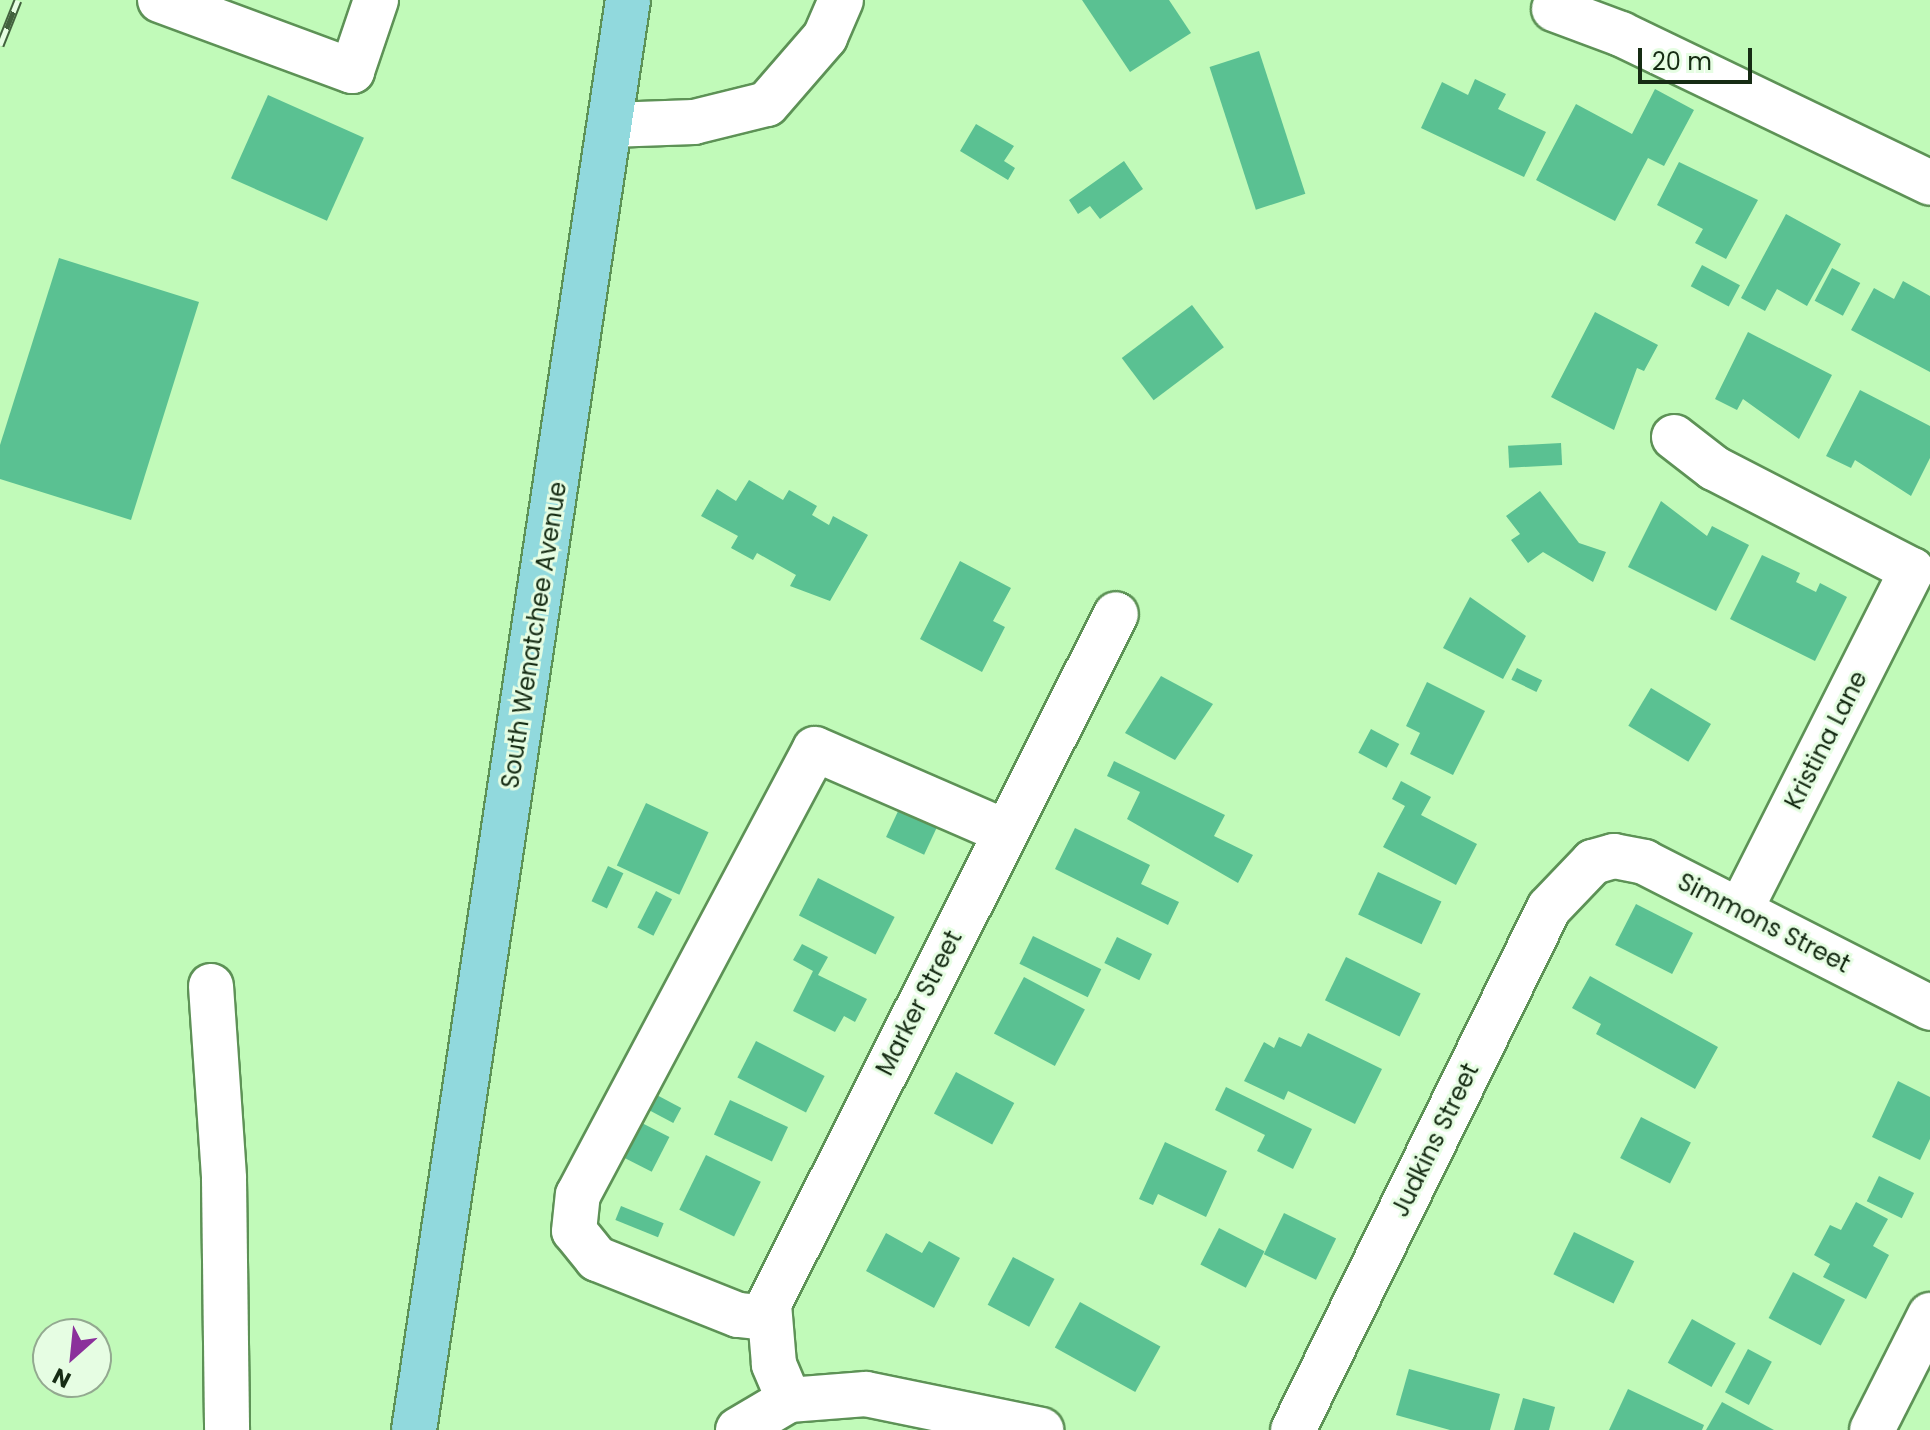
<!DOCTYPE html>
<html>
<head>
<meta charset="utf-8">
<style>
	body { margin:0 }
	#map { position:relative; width:1930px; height:1430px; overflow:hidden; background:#c1fab9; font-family:Poppins,sans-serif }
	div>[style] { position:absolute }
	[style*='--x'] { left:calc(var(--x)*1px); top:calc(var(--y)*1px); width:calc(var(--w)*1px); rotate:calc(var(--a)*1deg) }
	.building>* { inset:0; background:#5ac192; transform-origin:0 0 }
	.roads { filter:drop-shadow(2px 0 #5d9256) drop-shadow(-2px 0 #5d9256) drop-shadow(0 2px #5d9256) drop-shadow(0 -2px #5d9256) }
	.minor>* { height:44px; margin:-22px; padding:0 22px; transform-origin:22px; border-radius:22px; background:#fff }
	.major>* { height:44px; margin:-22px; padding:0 22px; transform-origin:22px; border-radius:22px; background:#91d9dd }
	.rail>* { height:9px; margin-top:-4.5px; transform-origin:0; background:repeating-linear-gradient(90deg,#e6fde3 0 18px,#42613e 0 36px); box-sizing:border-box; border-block:2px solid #42613e }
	span { translate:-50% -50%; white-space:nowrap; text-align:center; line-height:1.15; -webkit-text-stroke:6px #e6fde3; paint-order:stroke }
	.street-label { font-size:24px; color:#162c14 }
	.north { position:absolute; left:32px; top:1318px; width:80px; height:80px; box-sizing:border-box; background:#e6fde3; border:2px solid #93a990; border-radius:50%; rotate:207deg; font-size:22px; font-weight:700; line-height:32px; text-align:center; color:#162c14 }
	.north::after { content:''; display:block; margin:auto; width:28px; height:36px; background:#8b309b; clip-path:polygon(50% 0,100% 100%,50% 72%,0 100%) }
	.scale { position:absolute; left:1638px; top:48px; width:114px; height:36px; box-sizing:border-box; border:4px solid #162c14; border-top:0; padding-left:10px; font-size:24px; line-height:28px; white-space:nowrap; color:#162c14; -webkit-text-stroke:6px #e6fde3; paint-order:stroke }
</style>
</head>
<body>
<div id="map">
	<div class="building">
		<i style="clip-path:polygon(1082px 0,1169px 0,1191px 33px,1130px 72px)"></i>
		<i style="left:1259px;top:51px;width:150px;height:52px;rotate:72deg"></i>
		<i style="clip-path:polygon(1475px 79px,1506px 94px,1498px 109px,1546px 132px,1524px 177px,1421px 128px,1442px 82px,1468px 95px)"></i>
		<i style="clip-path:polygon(1655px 89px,1694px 110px,1664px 166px,1648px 158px,1615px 221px,1536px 180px,1576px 104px,1632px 134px)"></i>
		<i style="left:268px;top:95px;width:105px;height:91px;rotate:24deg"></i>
		<i style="clip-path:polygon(976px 124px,1014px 146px,1004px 161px,1015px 168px,1008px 180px,960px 151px)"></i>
		<i style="clip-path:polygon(1124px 161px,1143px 189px,1100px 219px,1090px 206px,1078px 214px,1069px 200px)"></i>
		<i style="clip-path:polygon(1679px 162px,1758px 200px,1726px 259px,1695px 243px,1703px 229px,1657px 205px)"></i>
		<i style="clip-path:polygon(1786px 214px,1841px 244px,1807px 306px,1777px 289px,1765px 311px,1741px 298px)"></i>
		<i style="clip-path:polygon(59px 258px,199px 302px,131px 520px,0 479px,0 445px)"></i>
		<i style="left:1702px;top:265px;width:43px;height:24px;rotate:28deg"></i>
		<i style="left:1832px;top:268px;width:32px;height:37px;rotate:28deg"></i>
		<i style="clip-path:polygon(1903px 281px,1930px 296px,1930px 372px,1851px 330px,1874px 288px,1894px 299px)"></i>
		<i style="left:1192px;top:305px;width:53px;height:88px;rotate:53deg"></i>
		<i style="clip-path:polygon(1595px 312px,1658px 345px,1644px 371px,1637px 368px,1614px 430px,1551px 397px)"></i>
		<i style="clip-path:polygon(1748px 332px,1832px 375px,1799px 439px,1743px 399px,1737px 410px,1715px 399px)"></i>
		<i style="clip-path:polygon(1860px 390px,1930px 426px,1930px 458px,1911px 496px,1855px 460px,1851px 468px,1826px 456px)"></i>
		<i style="left:1561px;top:443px;width:22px;height:53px;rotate:87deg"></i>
		<i style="clip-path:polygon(749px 480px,783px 500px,789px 490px,817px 506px,812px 515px,829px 525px,833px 516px,868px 535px,830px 601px,790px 586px,796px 575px,757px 553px,753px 560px,731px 548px,738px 536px,701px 516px,717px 489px,736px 501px)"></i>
		<i style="clip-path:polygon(1540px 491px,1579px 543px,1606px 552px,1593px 582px,1543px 552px,1528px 563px,1511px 540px,1520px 534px,1506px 516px)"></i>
		<i style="clip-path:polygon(1661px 501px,1707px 536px,1712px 526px,1749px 545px,1716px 611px,1628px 567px)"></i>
		<i style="clip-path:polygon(1762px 555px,1800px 573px,1796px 582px,1816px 592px,1820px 583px,1847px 597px,1815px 661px,1730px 619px)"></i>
		<i style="clip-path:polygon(960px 561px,1011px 588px,993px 621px,1005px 627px,982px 672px,920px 639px)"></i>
		<i style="clip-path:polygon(1470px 597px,1526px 636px,1503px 679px,1443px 648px)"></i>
		<i style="left:1517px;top:668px;width:28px;height:13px;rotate:26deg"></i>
		<i style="clip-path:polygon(1161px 676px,1213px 704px,1175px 760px,1125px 733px)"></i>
		<i style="clip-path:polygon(1427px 682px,1485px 711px,1453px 775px,1410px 754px,1420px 733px,1406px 726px)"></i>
		<i style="left:1651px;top:688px;width:70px;height:44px;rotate:31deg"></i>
		<i style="left:1371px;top:729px;width:32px;height:27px;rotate:28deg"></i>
		<i style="clip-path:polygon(1114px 761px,1225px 815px,1214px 836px,1253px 855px,1238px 883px,1127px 819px,1140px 792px,1107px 776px)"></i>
		<i style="clip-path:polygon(1401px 781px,1431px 797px,1421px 815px,1477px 844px,1456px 885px,1383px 847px,1405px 806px,1392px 799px)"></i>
		<i style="left:646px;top:803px;width:69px;height:69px;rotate:25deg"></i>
		<i style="left:900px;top:807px;width:42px;height:33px;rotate:25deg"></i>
		<i style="clip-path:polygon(1075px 828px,1150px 865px,1141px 884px,1179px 902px,1168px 925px,1055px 869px)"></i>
		<i style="left:608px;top:866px;width:17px;height:39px;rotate:25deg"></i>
		<i style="left:1378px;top:872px;width:70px;height:47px;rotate:25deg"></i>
		<i style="left:818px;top:878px;width:86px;height:42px;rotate:27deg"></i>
		<i style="left:656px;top:891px;width:18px;height:41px;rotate:27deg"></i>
		<i style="left:1636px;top:904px;width:64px;height:46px;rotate:27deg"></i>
		<i style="left:1033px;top:936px;width:76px;height:31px;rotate:26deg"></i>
		<i style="left:1117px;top:937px;width:39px;height:29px;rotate:26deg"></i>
		<i style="clip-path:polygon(802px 944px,828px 957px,818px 975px,867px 999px,855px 1022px,844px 1016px,835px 1032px,793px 1011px,813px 971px,793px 960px)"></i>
		<i style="left:1346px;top:957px;width:83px;height:48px;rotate:26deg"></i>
		<i style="clip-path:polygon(1590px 976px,1718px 1047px,1695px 1089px,1596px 1034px,1601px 1024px,1572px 1008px)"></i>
		<i style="left:1024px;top:977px;width:69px;height:64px;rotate:28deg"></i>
		<i style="clip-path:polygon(1308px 1033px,1382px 1069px,1355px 1124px,1288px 1091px,1284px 1100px,1244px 1081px,1264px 1042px,1274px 1048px,1279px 1037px,1301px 1047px)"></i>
		<i style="left:756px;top:1041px;width:77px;height:41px;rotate:27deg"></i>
		<i style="left:956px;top:1072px;width:66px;height:47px;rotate:28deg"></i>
		<i style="clip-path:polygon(1898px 1081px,1930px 1097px,1930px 1139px,1920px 1160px,1872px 1137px)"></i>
		<i style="clip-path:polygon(1226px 1087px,1312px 1129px,1293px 1169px,1257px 1151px,1265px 1135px,1215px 1110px)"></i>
		<i style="left:653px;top:1093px;width:32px;height:17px;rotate:28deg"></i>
		<i style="left:730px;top:1100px;width:64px;height:38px;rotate:25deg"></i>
		<i style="left:1641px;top:1117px;width:56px;height:46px;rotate:27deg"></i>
		<i style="left:632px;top:1118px;width:42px;height:39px;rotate:27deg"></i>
		<i style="clip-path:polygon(1165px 1142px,1227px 1171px,1206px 1217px,1158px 1194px,1153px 1205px,1139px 1199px)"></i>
		<i style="left:706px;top:1155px;width:61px;height:61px;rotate:26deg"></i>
		<i style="left:1879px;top:1176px;width:39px;height:28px;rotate:26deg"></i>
		<i style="clip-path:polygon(1856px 1202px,1888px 1219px,1873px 1246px,1889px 1255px,1866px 1299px,1823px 1277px,1830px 1264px,1814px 1255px,1830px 1225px,1841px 1230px)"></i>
		<i style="left:621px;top:1206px;width:46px;height:15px;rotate:22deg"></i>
		<i style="left:1284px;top:1213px;width:58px;height:46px;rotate:26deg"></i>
		<i style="left:1219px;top:1228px;width:51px;height:41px;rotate:27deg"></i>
		<i style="left:1574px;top:1232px;width:67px;height:47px;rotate:26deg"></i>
		<i style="clip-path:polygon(886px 1233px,922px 1253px,929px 1241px,960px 1258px,934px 1308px,866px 1271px)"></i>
		<i style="left:1013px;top:1257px;width:47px;height:54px;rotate:28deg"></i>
		<i style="left:1793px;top:1272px;width:59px;height:52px;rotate:28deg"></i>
		<i style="left:1080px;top:1302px;width:92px;height:52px;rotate:29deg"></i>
		<i style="left:1692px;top:1319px;width:50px;height:50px;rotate:29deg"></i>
		<i style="left:1748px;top:1349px;width:27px;height:49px;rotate:28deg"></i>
		<i style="clip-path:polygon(1409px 1369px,1500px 1394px,1490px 1430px,1450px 1430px,1396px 1415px)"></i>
		<i style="clip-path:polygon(1628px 1389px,1704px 1425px,1702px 1430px,1609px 1430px)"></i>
		<i style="clip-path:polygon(1523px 1398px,1555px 1407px,1549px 1430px,1514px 1430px)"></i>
		<i style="clip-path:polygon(1722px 1402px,1774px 1430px,1706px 1430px)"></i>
	</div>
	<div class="roads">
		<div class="minor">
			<i style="--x:160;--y:0;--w:205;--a:20.3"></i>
			<i style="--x:352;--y:71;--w:75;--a:-71.3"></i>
			<i style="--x:1554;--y:9;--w:72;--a:20.5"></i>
			<i style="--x:1621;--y:34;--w:343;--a:25.7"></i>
			<i style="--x:610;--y:125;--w:84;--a:-2"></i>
			<i style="--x:694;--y:122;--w:75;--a:-13.9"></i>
			<i style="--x:767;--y:104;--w:89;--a:-49.1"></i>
			<i style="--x:825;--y:37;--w:40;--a:-66.6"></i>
			<i style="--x:1674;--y:437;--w:51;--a:37.8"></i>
			<i style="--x:1714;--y:468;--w:223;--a:27.3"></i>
			<i style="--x:1912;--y:570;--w:381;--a:116.8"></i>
			<i style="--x:211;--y:986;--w:193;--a:86.1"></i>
			<i style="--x:224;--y:1179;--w:251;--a:89.3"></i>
			<i style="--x:768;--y:1318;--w:30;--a:-174"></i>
			<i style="--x:738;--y:1315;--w:152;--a:-158.3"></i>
			<i style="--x:597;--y:1259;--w:36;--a:-129"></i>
			<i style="--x:574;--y:1231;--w:36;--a:-84"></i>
			<i style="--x:578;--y:1195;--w:505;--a:-62.01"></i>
			<i style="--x:815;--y:749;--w:208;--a:23.5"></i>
			<i style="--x:789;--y:1400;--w:39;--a:-113"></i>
			<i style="--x:774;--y:1364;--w:60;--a:-94.8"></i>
			<i style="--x:769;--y:1304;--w:772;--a:-63.3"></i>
			<i style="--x:738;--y:1430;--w:59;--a:-30.5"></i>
			<i style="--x:789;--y:1400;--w:77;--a:-4.5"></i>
			<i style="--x:866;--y:1394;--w:179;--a:11.6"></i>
			<i style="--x:1293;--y:1430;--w:581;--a:-63.88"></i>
			<i style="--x:1549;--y:908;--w:64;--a:-46.3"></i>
			<i style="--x:1593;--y:862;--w:22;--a:-16"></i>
			<i style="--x:1614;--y:856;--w:31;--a:11"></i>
			<i style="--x:1644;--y:862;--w:321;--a:27"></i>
			<i style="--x:1872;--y:1430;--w:129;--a:-63.2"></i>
		</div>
		<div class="major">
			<i style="--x:414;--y:1430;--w:1446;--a:-81.49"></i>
		</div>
	</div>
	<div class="rail">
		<i style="--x:0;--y:45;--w:48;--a:-68.2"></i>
	</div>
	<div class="street-label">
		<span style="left:534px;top:635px;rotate:-81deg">South Wenatchee Avenue</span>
		<span style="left:1826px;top:740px;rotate:-63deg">Kristina Lane</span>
		<span style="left:1764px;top:923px;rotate:27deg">Simmons Street</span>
		<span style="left:919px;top:1003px;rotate:-63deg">Marker Street</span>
		<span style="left:1435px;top:1140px;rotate:-64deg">Judkins Street</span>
	</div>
	<div class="north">N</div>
	<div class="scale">20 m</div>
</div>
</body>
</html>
